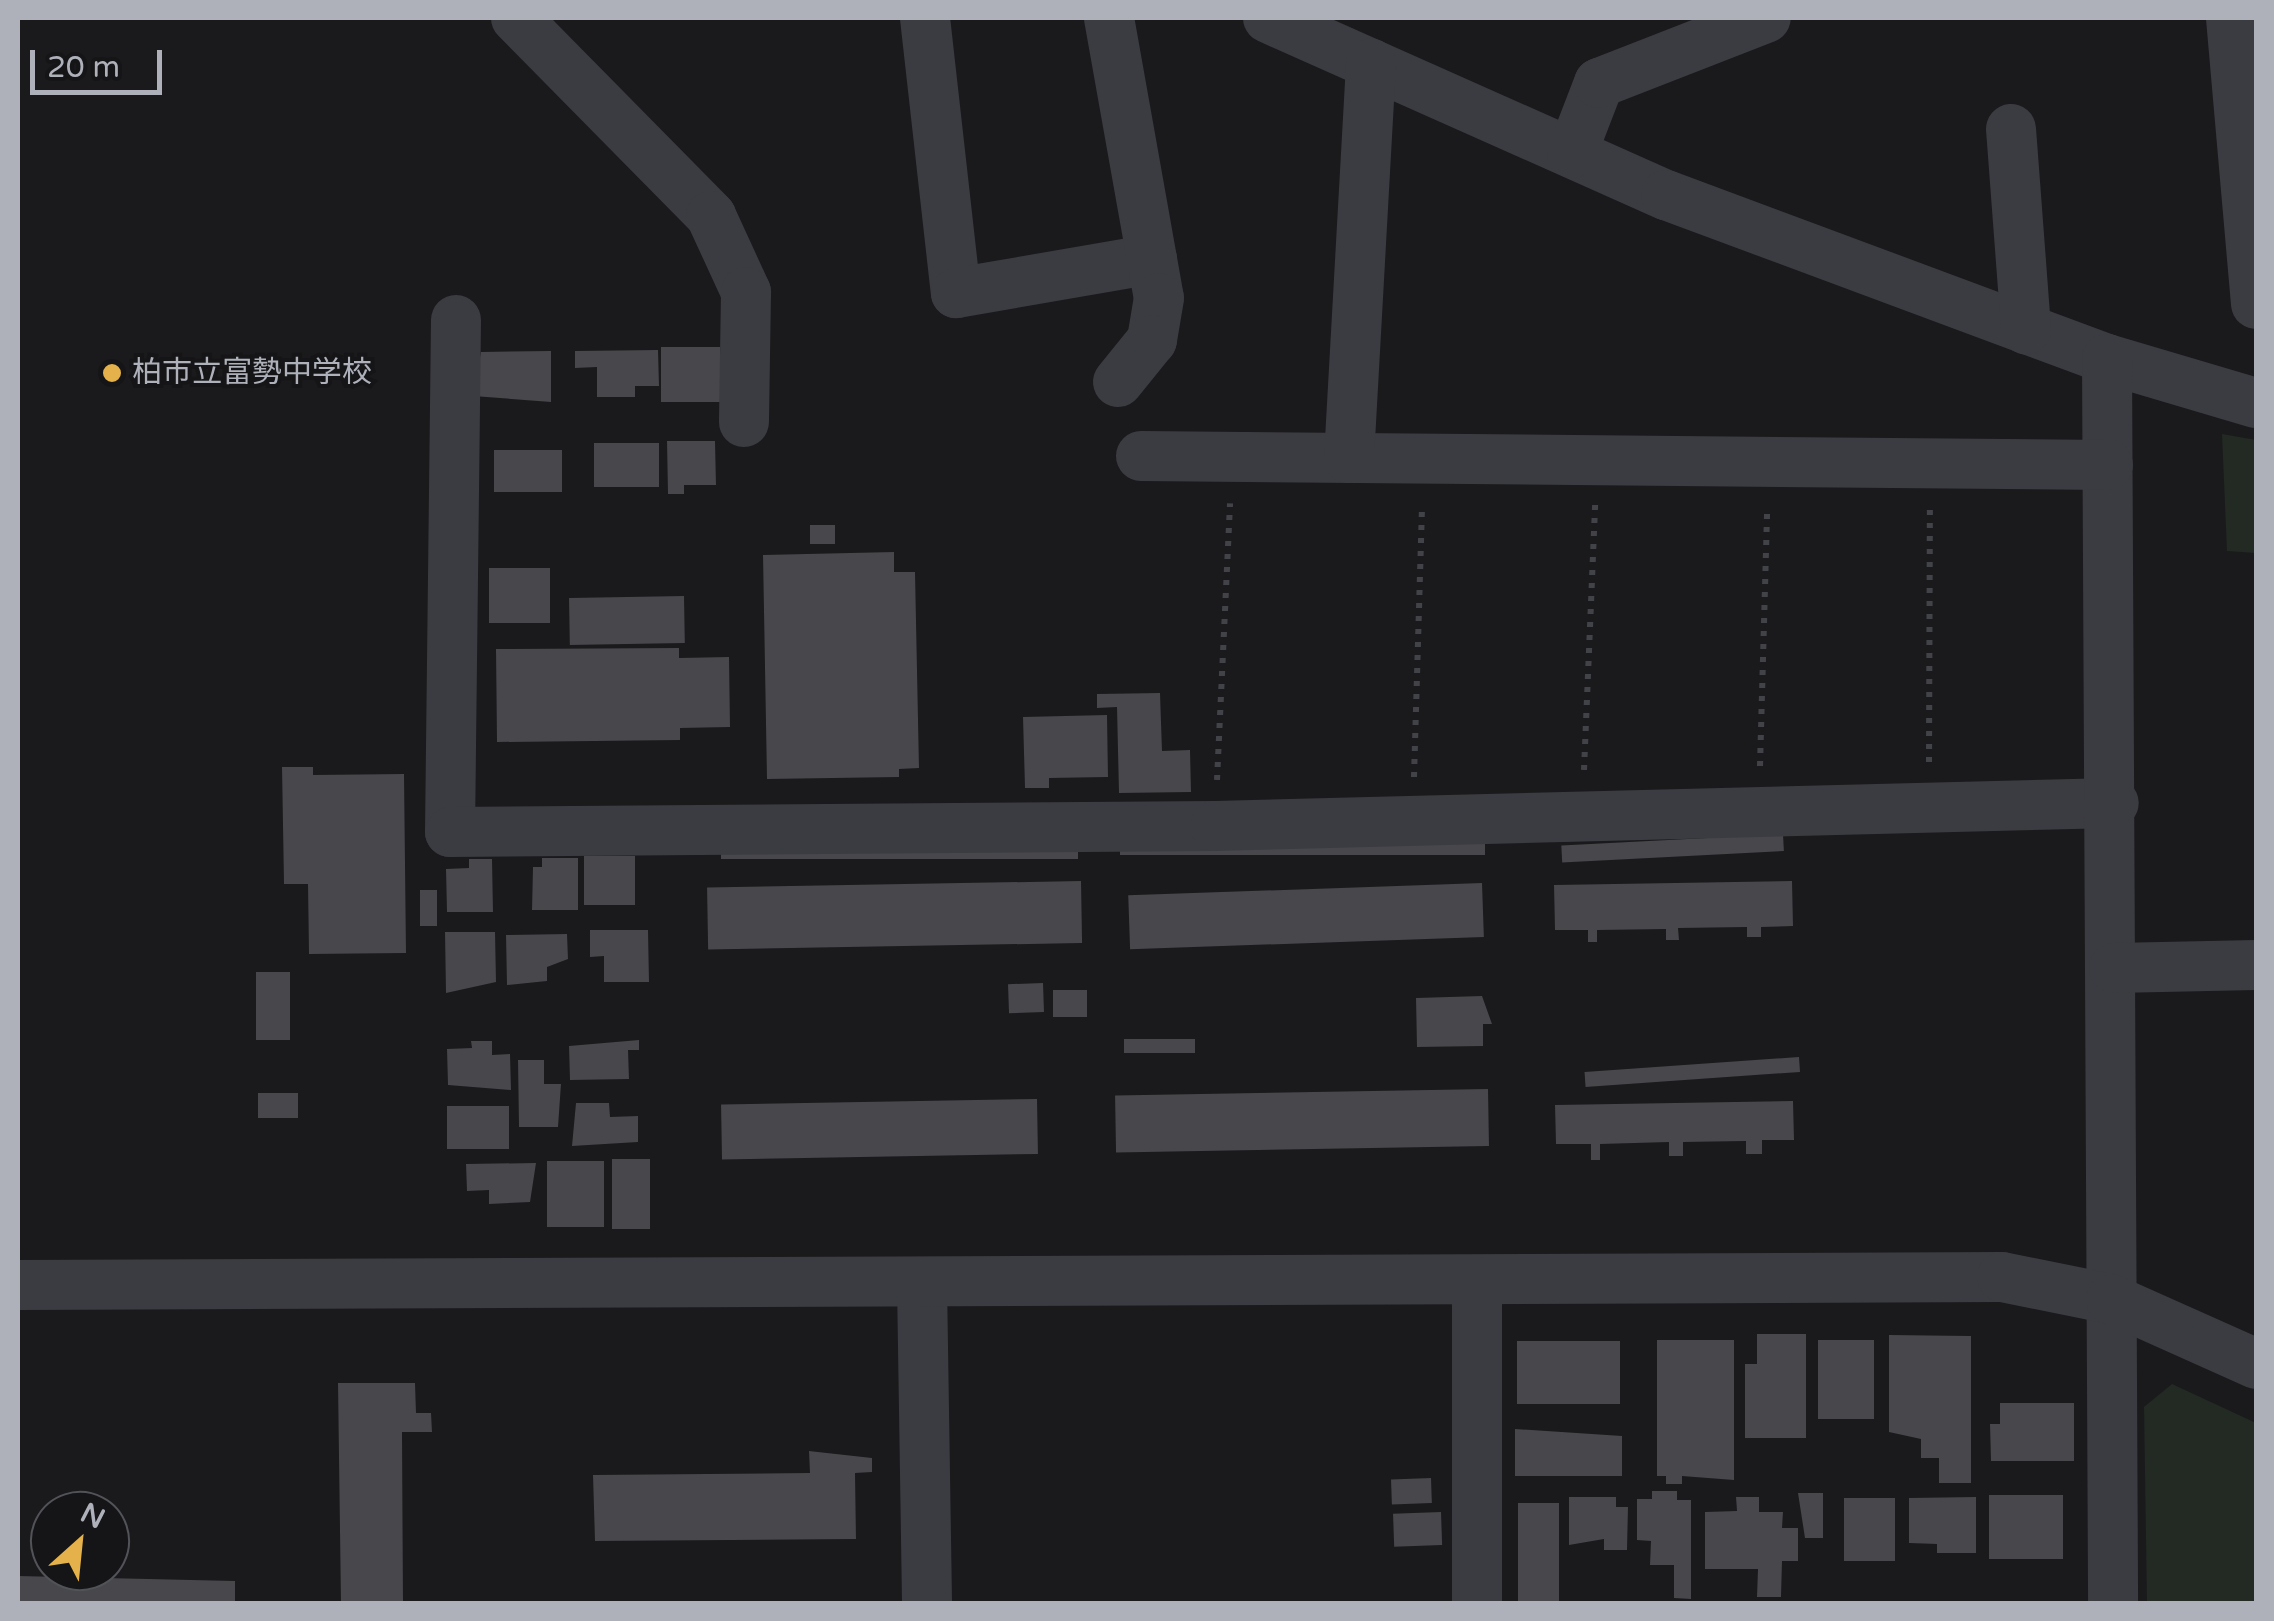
<!DOCTYPE html>
<html>
<head>
<meta charset="utf-8">
<style>
	body { margin:0 }
	#map { position:relative; width:2274px; height:1621px; overflow:hidden; background:#1a1a1c; font-family:"Varela Round","Noto Sans JP",sans-serif }
	div>[style] { position:absolute }
	[style*='--x'] { left:calc(var(--x)*1px); top:calc(var(--y)*1px); width:calc(var(--w)*1px); rotate:calc(var(--a)*1deg) }
	.green>* { inset:0; background:#222a23 }
	.building>* { inset:0; background:#47474c; transform-origin:0 0 }
	.path>* { height:6px; margin-top:-3px; transform-origin:0; background:repeating-linear-gradient(90deg,#414348 0 5px,transparent 0 13px) }
	.minor>* { height:50px; margin:-25px; padding:0 25px; transform-origin:25px; border-radius:25px; background:#3b3c41 }
	.dots>* { width:28px; height:28px; translate:-50% -50%; box-sizing:border-box; border:5px solid #151517; border-radius:50% }
	span { translate:-50% -50%; white-space:nowrap; text-align:center; line-height:1.15; -webkit-text-stroke:8px #151517; paint-order:stroke }
	.poi-label { font-size:30px; color:#aeb1ba }
	.left { translate:0 -50%; text-align:left }
	.frame { position:absolute; inset:0; border:20px solid #aeb1ba; pointer-events:none }
	.north { position:absolute; left:30px; top:1491px; width:100px; height:100px; box-sizing:border-box; background:#151517; border:2px solid #525358; border-radius:50%; rotate:27deg; font-size:28px; font-weight:700; line-height:40px; text-align:center; color:#aeb1ba }
	.north::after { content:''; display:block; margin:auto; width:35px; height:45px; background:#e4b14a; clip-path:polygon(50% 0,100% 100%,50% 72%,0 100%) }
	.scale { position:absolute; left:30px; top:50px; width:132px; height:45px; box-sizing:border-box; border:5px solid #aeb1ba; border-top:0; padding-left:12px; font-size:30px; line-height:35px; white-space:nowrap; color:#aeb1ba; -webkit-text-stroke:8px #151517; paint-order:stroke }
</style>
</head>
<body>
<div id="map">
	<div class="green">
		<i style="clip-path:polygon(2222px 434px,2256px 440px,2256px 553px,2227px 551px)"></i>
		<i style="clip-path:polygon(2172px 1384px,2256px 1423px,2256px 1603px,2147px 1603px,2144px 1407px)"></i>
	</div>
	<div class="building">
		<i style="left:661px;top:347px;width:59px;height:55px"></i>
		<i style="clip-path:polygon(658px 350px,659px 386px,635px 386px,635px 397px,597px 397px,597px 367px,575px 368px,575px 351px)"></i>
		<i style="clip-path:polygon(551px 351px,551px 402px,473px 396px,481px 352px)"></i>
		<i style="clip-path:polygon(667px 441px,715px 441px,716px 485px,684px 485px,684px 494px,668px 494px)"></i>
		<i style="left:594px;top:443px;width:65px;height:44px"></i>
		<i style="left:562px;top:450px;width:42px;height:68px;rotate:90deg"></i>
		<i style="left:835px;top:525px;width:19px;height:25px;rotate:90deg"></i>
		<i style="clip-path:polygon(894px 552px,894px 572px,915px 572px,919px 768px,899px 769px,899px 777px,767px 779px,763px 555px)"></i>
		<i style="left:489px;top:568px;width:61px;height:55px"></i>
		<i style="left:684px;top:596px;width:47px;height:115px;rotate:89deg"></i>
		<i style="clip-path:polygon(679px 648px,679px 658px,729px 657px,730px 727px,680px 728px,680px 740px,497px 742px,496px 649px)"></i>
		<i style="clip-path:polygon(1160px 693px,1162px 751px,1190px 750px,1191px 792px,1119px 793px,1117px 707px,1097px 708px,1097px 694px)"></i>
		<i style="clip-path:polygon(1107px 715px,1108px 777px,1049px 778px,1049px 788px,1025px 788px,1023px 717px)"></i>
		<i style="clip-path:polygon(282px 767px,313px 767px,313px 775px,404px 774px,406px 953px,309px 954px,308px 884px,284px 884px)"></i>
		<i style="left:1783px;top:834px;width:17px;height:222px;rotate:87deg"></i>
		<i style="left:1485px;top:841px;width:14px;height:365px;rotate:90deg"></i>
		<i style="left:1078px;top:844px;width:15px;height:357px;rotate:90deg"></i>
		<i style="left:635px;top:856px;width:49px;height:51px;rotate:90deg"></i>
		<i style="clip-path:polygon(542px 858px,578px 858px,578px 910px,532px 910px,533px 867px,542px 867px)"></i>
		<i style="clip-path:polygon(469px 859px,492px 859px,493px 912px,447px 912px,446px 869px,469px 868px)"></i>
		<i style="left:1081px;top:881px;width:62px;height:374px;rotate:89deg"></i>
		<i style="clip-path:polygon(1792px 881px,1793px 926px,1761px 927px,1761px 937px,1747px 937px,1747px 927px,1678px 928px,1679px 940px,1666px 940px,1666px 929px,1597px 930px,1597px 942px,1588px 942px,1588px 930px,1555px 930px,1554px 885px)"></i>
		<i style="left:1482px;top:883px;width:54px;height:354px;rotate:88deg"></i>
		<i style="left:437px;top:890px;width:36px;height:17px;rotate:90deg"></i>
		<i style="clip-path:polygon(590px 930px,648px 930px,649px 982px,604px 982px,604px 956px,590px 957px)"></i>
		<i style="clip-path:polygon(445px 932px,495px 932px,496px 982px,446px 993px)"></i>
		<i style="clip-path:polygon(567px 934px,568px 959px,547px 967px,547px 981px,507px 985px,506px 935px)"></i>
		<i style="left:256px;top:972px;width:34px;height:68px"></i>
		<i style="left:1043px;top:983px;width:29px;height:35px;rotate:88deg"></i>
		<i style="left:1053px;top:990px;width:34px;height:27px"></i>
		<i style="clip-path:polygon(1482px 996px,1492px 1024px,1483px 1024px,1483px 1046px,1417px 1047px,1416px 998px)"></i>
		<i style="left:1195px;top:1039px;width:14px;height:71px;rotate:90deg"></i>
		<i style="clip-path:polygon(639px 1040px,639px 1050px,628px 1050px,629px 1079px,570px 1080px,569px 1046px)"></i>
		<i style="clip-path:polygon(471px 1041px,492px 1041px,492px 1055px,510px 1054px,511px 1090px,448px 1085px,447px 1049px,472px 1048px)"></i>
		<i style="left:1799px;top:1057px;width:15px;height:215px;rotate:86deg"></i>
		<i style="clip-path:polygon(518px 1060px,544px 1060px,544px 1084px,561px 1084px,558px 1127px,519px 1127px)"></i>
		<i style="left:1488px;top:1089px;width:57px;height:373px;rotate:89deg"></i>
		<i style="left:258px;top:1093px;width:40px;height:25px"></i>
		<i style="left:1037px;top:1099px;width:55px;height:316px;rotate:89deg"></i>
		<i style="clip-path:polygon(1793px 1101px,1794px 1140px,1762px 1140px,1762px 1154px,1746px 1154px,1746px 1141px,1683px 1142px,1683px 1156px,1669px 1156px,1669px 1142px,1600px 1144px,1600px 1160px,1591px 1160px,1591px 1144px,1556px 1144px,1555px 1105px)"></i>
		<i style="clip-path:polygon(576px 1103px,609px 1103px,610px 1117px,638px 1116px,638px 1142px,572px 1146px)"></i>
		<i style="left:447px;top:1106px;width:62px;height:43px"></i>
		<i style="left:612px;top:1159px;width:38px;height:70px"></i>
		<i style="left:604px;top:1161px;width:66px;height:57px;rotate:90deg"></i>
		<i style="clip-path:polygon(536px 1163px,530px 1202px,489px 1204px,489px 1190px,467px 1191px,466px 1164px)"></i>
		<i style="clip-path:polygon(1757px 1334px,1806px 1334px,1806px 1438px,1745px 1438px,1745px 1364px,1757px 1364px)"></i>
		<i style="clip-path:polygon(1889px 1335px,1971px 1336px,1971px 1483px,1939px 1483px,1939px 1458px,1921px 1458px,1921px 1439px,1889px 1432px)"></i>
		<i style="clip-path:polygon(1657px 1340px,1734px 1340px,1734px 1480px,1682px 1476px,1682px 1484px,1666px 1484px,1666px 1476px,1657px 1476px)"></i>
		<i style="left:1818px;top:1340px;width:56px;height:79px"></i>
		<i style="left:1517px;top:1341px;width:103px;height:63px"></i>
		<i style="clip-path:polygon(338px 1383px,415px 1383px,416px 1413px,431px 1413px,432px 1432px,402px 1432px,403px 1604px,341px 1604px)"></i>
		<i style="clip-path:polygon(2000px 1403px,2074px 1403px,2074px 1461px,1991px 1461px,1990px 1424px,2000px 1424px)"></i>
		<i style="clip-path:polygon(1515px 1429px,1622px 1436px,1622px 1476px,1515px 1476px)"></i>
		<i style="clip-path:polygon(809px 1451px,872px 1458px,872px 1472px,855px 1473px,856px 1539px,595px 1541px,593px 1475px,810px 1473px)"></i>
		<i style="left:1431px;top:1478px;width:25px;height:40px;rotate:88deg"></i>
		<i style="clip-path:polygon(1652px 1491px,1677px 1491px,1677px 1500px,1691px 1500px,1691px 1599px,1674px 1598px,1674px 1565px,1650px 1565px,1651px 1541px,1637px 1540px,1637px 1499px,1652px 1499px)"></i>
		<i style="clip-path:polygon(1798px 1493px,1823px 1493px,1823px 1538px,1805px 1538px)"></i>
		<i style="left:2063px;top:1495px;width:64px;height:74px;rotate:90deg"></i>
		<i style="clip-path:polygon(1569px 1497px,1616px 1497px,1616px 1507px,1628px 1507px,1627px 1550px,1604px 1550px,1604px 1539px,1569px 1545px)"></i>
		<i style="clip-path:polygon(1736px 1497px,1759px 1497px,1759px 1512px,1783px 1512px,1782px 1528px,1798px 1528px,1798px 1561px,1782px 1561px,1781px 1597px,1757px 1597px,1758px 1569px,1705px 1569px,1705px 1512px,1737px 1511px)"></i>
		<i style="clip-path:polygon(1976px 1497px,1976px 1553px,1937px 1553px,1937px 1544px,1909px 1543px,1909px 1498px)"></i>
		<i style="left:1844px;top:1498px;width:51px;height:63px"></i>
		<i style="left:1518px;top:1503px;width:41px;height:101px"></i>
		<i style="left:1441px;top:1512px;width:33px;height:48px;rotate:88deg"></i>
		<i style="clip-path:polygon(18px 1576px,235px 1581px,235px 1604px,18px 1604px)"></i>
	</div>
	<div class="path">
		<i style="--x:1929;--y:762;--w:253;--a:-89.8"></i>
		<i style="--x:1760;--y:766;--w:258;--a:-88.4"></i>
		<i style="--x:1584;--y:770;--w:267;--a:-87.6"></i>
		<i style="--x:1414;--y:777;--w:272;--a:-88.3"></i>
		<i style="--x:1217;--y:780;--w:277;--a:-87.3"></i>
	</div>
	<div class="minor">
		<i style="--x:516;--y:18;--w:278;--a:45.4"></i>
		<i style="--x:711;--y:216;--w:84;--a:65.3"></i>
		<i style="--x:746;--y:292;--w:130;--a:90.9"></i>
		<i style="--x:925;--y:18;--w:277;--a:83.6"></i>
		<i style="--x:956;--y:293;--w:199;--a:-9.8"></i>
		<i style="--x:1109;--y:18;--w:284;--a:79.9"></i>
		<i style="--x:1159;--y:298;--w:43;--a:99.5"></i>
		<i style="--x:1152;--y:340;--w:54;--a:129"></i>
		<i style="--x:1268;--y:18;--w:436;--a:24"></i>
		<i style="--x:1666;--y:195;--w:471;--a:20.4"></i>
		<i style="--x:2107;--y:359;--w:155;--a:16.5"></i>
		<i style="--x:2231;--y:18;--w:287;--a:85"></i>
		<i style="--x:2011;--y:129;--w:201;--a:85.7"></i>
		<i style="--x:1572;--y:153;--w:75;--a:-68.9"></i>
		<i style="--x:1599;--y:83;--w:179;--a:-21.3"></i>
		<i style="--x:456;--y:320;--w:512;--a:90.67"></i>
		<i style="--x:450;--y:832;--w:765;--a:-0.45"></i>
		<i style="--x:1215;--y:826;--w:899;--a:-1.47"></i>
		<i style="--x:2107;--y:359;--w:1245;--a:89.72"></i>
		<i style="--x:1141;--y:456;--w:967;--a:0.53"></i>
		<i style="--x:1349;--y:458;--w:395;--a:-86.8"></i>
		<i style="--x:2114;--y:968;--w:142;--a:-1.2"></i>
		<i style="--x:922;--y:1283;--w:321;--a:89.1"></i>
		<i style="--x:18;--y:1285;--w:1984;--a:-0.23"></i>
		<i style="--x:2002;--y:1277;--w:111;--a:11.4"></i>
		<i style="--x:2111;--y:1299;--w:159;--a:24.1"></i>
		<i style="--x:1477;--y:1604;--w:322;--a:-90"></i>
	</div>
	<div class="dots">
		<i style="left:112px;top:373px;background:#e4b14a"></i>
	</div>
	<div class="poi-label">
		<span class="left" style="left:132px;top:373px">柏市立富勢中学校</span>
	</div>
	<div class="frame"></div>
	<div class="north">N</div>
	<div class="scale">20 m</div>
</div>
</body>
</html>
